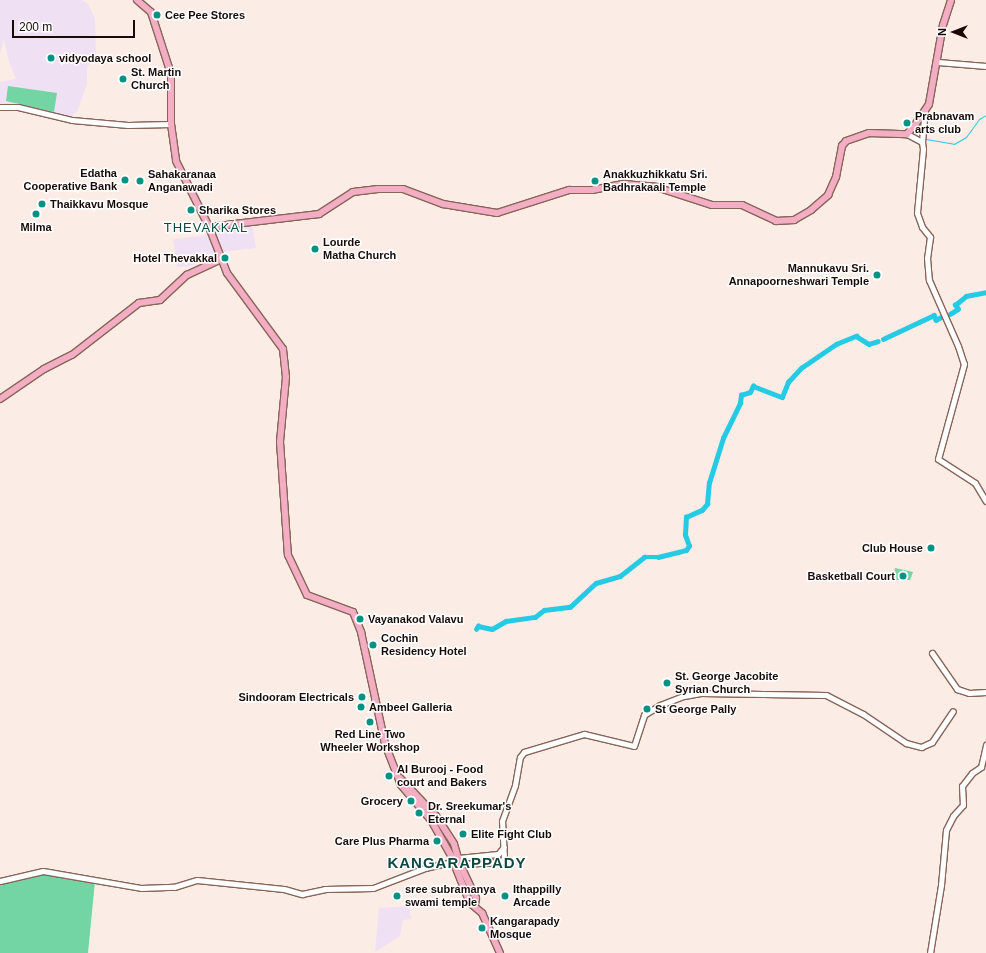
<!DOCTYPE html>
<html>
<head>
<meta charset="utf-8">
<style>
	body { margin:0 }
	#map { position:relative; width:986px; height:953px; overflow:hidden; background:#fcece6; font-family:Arial,sans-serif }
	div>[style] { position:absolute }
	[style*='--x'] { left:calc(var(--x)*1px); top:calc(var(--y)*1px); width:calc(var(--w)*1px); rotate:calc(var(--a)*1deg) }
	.education>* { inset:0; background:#efe0f3 }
	.green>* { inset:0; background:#73d5a4 }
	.stream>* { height:1px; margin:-0.5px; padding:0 0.5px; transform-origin:0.5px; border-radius:0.5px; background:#25cae5 }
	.canal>* { height:4.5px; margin:-2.25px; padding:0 2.25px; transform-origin:2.25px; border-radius:2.25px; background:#25cae5 }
	.roads { filter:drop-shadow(1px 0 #876558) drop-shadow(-1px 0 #876558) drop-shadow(0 1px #876558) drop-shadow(0 -1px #876558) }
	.minor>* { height:5px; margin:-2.5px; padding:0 2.5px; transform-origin:2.5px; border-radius:2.5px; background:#fff }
	.major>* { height:6px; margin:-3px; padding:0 3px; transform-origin:3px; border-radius:3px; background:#f4aec4 }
	.dots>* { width:11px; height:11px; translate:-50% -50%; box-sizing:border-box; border:2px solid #fff; border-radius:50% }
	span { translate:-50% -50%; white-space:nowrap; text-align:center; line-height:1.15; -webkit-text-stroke:3px #fff; paint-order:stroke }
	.poi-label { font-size:11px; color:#180b07; font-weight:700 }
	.left { translate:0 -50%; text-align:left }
	.right { translate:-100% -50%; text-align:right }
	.quarter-label { font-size:13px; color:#0d4940; letter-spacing:1px }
	.district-label { font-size:15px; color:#0d4940; font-weight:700; letter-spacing:1px }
	.north { position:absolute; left:934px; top:12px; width:40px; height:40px; -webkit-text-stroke:3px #fff; paint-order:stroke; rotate:270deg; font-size:11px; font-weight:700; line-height:16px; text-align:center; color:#180b07 }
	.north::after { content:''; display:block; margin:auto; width:14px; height:18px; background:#180b07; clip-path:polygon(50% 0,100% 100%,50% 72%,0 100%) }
	.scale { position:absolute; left:12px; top:20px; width:123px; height:18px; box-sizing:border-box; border:2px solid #180b07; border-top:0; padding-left:5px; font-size:12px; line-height:14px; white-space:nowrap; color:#180b07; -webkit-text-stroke:3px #fff; paint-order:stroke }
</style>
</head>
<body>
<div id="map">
	<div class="education">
		<i style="clip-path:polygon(0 0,82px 0,88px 4px,95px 19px,96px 54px,87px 68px,87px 84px,77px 112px,71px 116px,51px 116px,39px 110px,0 104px,0 82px,16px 79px,9px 62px,4px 39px,0 53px)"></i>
		<i style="clip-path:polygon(252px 224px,256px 248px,223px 252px,214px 229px)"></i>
		<i style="clip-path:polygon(209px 235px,216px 259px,191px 266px,177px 267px,173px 239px)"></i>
		<i style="clip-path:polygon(409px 906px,411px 919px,403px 920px,400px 936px,375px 952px,379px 908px)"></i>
	</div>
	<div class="green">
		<i style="clip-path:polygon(8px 86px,57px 93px,54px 112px,6px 101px)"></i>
		<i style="clip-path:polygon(895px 568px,913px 572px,910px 580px,893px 580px)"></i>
		<i style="clip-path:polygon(43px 873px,95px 881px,88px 953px,0 953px,0 884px)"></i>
	</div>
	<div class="stream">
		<i style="--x:867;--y:137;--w:8;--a:-7"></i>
		<i style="--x:926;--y:139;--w:28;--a:10"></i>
		<i style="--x:954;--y:144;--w:14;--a:-30"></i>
		<i style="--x:966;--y:137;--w:22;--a:-54"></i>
		<i style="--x:979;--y:119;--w:8;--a:-30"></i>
	</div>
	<div class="canal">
		<i style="--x:950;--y:314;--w:9;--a:-32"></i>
		<i style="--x:958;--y:309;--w:5;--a:-127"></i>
		<i style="--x:955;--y:305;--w:14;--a:-39"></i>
		<i style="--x:966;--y:296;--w:20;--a:-11"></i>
		<i style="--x:883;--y:339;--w:56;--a:-25.2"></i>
		<i style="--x:934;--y:315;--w:5;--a:68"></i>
		<i style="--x:936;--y:320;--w:6;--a:-31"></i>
		<i style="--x:476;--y:629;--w:4;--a:-56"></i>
		<i style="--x:478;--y:626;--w:14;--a:12"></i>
		<i style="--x:492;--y:629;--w:16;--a:-30"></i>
		<i style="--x:506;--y:621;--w:29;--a:-8"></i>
		<i style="--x:535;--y:617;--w:11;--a:-38"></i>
		<i style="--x:544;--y:610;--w:26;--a:-7"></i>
		<i style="--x:570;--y:607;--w:35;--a:-43"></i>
		<i style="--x:596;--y:583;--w:25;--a:-16"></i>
		<i style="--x:620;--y:576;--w:31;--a:-38"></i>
		<i style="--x:644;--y:557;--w:14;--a:0"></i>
		<i style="--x:658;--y:557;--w:29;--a:-14"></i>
		<i style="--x:686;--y:550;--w:5;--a:-53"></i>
		<i style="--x:689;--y:546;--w:12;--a:-110"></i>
		<i style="--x:685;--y:535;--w:18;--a:-87"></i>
		<i style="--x:686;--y:517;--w:17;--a:-24"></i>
		<i style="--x:702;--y:510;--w:8;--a:-50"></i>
		<i style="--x:707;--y:504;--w:21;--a:-85"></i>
		<i style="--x:709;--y:483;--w:47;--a:-72.7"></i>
		<i style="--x:723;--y:438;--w:39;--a:-64"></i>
		<i style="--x:740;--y:403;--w:8;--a:-83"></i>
		<i style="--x:741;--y:395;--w:9;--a:-18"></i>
		<i style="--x:750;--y:392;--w:7;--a:-63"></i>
		<i style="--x:753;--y:386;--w:31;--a:21"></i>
		<i style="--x:782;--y:397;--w:16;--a:-68"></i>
		<i style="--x:788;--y:382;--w:19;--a:-47"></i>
		<i style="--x:801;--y:368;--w:42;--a:-34.4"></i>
		<i style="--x:836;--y:344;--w:22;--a:-22"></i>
		<i style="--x:856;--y:336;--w:15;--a:32"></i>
		<i style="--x:869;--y:344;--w:9;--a:-18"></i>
	</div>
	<div class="roads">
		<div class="minor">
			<i style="--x:938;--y:62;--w:48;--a:4.8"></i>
			<i style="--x:0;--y:107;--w:18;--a:0"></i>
			<i style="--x:18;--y:107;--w:56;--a:13.5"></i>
			<i style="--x:72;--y:120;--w:56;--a:5.1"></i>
			<i style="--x:128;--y:125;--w:43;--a:-1.3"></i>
			<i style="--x:907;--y:134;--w:17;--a:28"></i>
			<i style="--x:922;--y:142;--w:7;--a:82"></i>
			<i style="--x:923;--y:149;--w:64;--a:95.4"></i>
			<i style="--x:917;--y:213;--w:15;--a:70"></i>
			<i style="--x:922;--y:227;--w:13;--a:51"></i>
			<i style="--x:930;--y:237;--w:21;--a:98"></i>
			<i style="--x:927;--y:258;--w:22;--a:85"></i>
			<i style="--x:929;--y:280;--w:72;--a:66.3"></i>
			<i style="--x:958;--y:346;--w:19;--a:72"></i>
			<i style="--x:964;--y:364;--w:98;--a:105.3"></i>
			<i style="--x:938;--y:459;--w:44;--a:33"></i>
			<i style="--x:975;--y:483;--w:21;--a:59"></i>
			<i style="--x:922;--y:142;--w:32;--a:-85"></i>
			<i style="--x:932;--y:653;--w:44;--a:55.2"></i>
			<i style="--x:957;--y:689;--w:13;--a:18"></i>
			<i style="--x:969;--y:693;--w:17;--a:-3"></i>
			<i style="--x:458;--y:858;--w:40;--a:-5.7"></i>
			<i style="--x:498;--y:854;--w:9;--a:-49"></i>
			<i style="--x:460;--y:864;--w:41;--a:-2.8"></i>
			<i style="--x:501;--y:862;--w:5;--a:-53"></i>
			<i style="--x:504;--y:858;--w:37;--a:-93"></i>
			<i style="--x:502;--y:821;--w:38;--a:-70"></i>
			<i style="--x:515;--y:785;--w:28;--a:-80"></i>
			<i style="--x:520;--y:757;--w:6;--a:-51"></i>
			<i style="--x:524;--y:752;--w:63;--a:-16.7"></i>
			<i style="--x:584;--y:734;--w:51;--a:13.5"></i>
			<i style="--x:634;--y:746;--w:33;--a:-72"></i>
			<i style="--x:644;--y:715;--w:19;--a:-32"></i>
			<i style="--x:660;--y:705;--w:26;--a:-21"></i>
			<i style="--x:684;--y:696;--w:17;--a:-10"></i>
			<i style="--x:701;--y:693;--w:125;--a:0.9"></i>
			<i style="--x:826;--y:695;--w:42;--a:27.2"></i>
			<i style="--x:863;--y:714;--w:52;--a:34"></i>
			<i style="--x:906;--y:743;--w:16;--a:15"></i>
			<i style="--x:921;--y:747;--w:12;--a:-24"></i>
			<i style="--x:932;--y:742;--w:37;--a:-56"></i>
			<i style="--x:0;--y:881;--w:44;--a:-13.1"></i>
			<i style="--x:43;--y:871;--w:99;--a:9.8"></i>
			<i style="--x:141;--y:888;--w:33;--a:-2"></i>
			<i style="--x:174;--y:887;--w:24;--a:-17"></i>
			<i style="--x:197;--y:880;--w:87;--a:5.9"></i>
			<i style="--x:284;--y:889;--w:19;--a:16"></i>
			<i style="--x:302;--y:894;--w:24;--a:-12"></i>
			<i style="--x:325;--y:889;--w:48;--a:-1.2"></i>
			<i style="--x:373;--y:888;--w:56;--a:-21"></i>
			<i style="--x:425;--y:868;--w:23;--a:-13"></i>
			<i style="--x:930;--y:953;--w:69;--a:-80.8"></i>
			<i style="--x:941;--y:885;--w:55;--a:-84.8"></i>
			<i style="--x:946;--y:830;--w:16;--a:-63"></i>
			<i style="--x:953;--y:816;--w:15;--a:-48"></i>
			<i style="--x:963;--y:805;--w:19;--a:-93"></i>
			<i style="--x:962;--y:786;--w:16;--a:-52"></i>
			<i style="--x:972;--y:773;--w:11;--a:-34"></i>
			<i style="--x:981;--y:767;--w:23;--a:-77"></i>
		</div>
		<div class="major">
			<i style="--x:137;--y:0;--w:18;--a:41"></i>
			<i style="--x:151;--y:12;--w:65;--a:72.1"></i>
			<i style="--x:171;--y:74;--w:50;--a:90"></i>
			<i style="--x:171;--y:124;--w:37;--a:82"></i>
			<i style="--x:176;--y:161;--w:74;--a:63.4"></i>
			<i style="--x:209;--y:227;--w:49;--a:68.6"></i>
			<i style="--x:227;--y:273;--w:94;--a:53.6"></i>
			<i style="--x:283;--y:349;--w:28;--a:84"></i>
			<i style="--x:286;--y:377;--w:65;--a:95.3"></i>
			<i style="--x:280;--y:442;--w:113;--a:86"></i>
			<i style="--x:288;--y:555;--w:44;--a:64.6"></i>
			<i style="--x:307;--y:595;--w:49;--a:20.3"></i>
			<i style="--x:353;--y:612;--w:22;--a:68"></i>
			<i style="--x:361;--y:632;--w:115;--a:77.9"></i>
			<i style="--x:385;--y:744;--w:44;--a:68.7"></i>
			<i style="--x:401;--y:785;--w:46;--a:49.4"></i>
			<i style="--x:431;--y:820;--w:45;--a:60.6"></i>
			<i style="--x:209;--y:227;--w:111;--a:-6.7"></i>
			<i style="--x:319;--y:214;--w:40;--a:-32.9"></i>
			<i style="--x:353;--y:192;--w:25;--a:-7"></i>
			<i style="--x:378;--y:189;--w:25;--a:0"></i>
			<i style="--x:403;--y:189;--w:43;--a:20.6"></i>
			<i style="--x:443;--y:204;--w:55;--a:9.5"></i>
			<i style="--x:497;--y:213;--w:76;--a:-17.7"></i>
			<i style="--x:569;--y:190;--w:23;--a:0"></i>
			<i style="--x:592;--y:190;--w:33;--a:-11"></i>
			<i style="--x:624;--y:184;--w:32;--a:5"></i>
			<i style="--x:656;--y:187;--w:59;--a:17.8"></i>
			<i style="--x:712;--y:205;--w:30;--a:0"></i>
			<i style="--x:742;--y:205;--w:38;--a:25"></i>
			<i style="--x:776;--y:221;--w:18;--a:-3"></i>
			<i style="--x:794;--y:220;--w:20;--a:-30"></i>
			<i style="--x:811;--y:210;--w:23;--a:-41"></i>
			<i style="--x:828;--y:195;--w:20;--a:-66"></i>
			<i style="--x:836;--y:177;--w:32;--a:-79"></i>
			<i style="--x:842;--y:146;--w:6;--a:-51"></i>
			<i style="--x:846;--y:141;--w:24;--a:-19"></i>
			<i style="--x:869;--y:133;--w:38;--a:2"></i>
			<i style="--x:907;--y:134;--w:12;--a:-48"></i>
			<i style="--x:915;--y:125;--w:25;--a:-56"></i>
			<i style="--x:929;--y:104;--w:80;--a:-80"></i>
			<i style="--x:943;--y:25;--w:26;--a:-72"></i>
			<i style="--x:0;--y:399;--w:53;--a:-34.3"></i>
			<i style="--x:44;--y:369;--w:31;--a:-27"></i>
			<i style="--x:72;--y:355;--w:85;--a:-37.8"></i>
			<i style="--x:139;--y:303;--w:21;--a:-8"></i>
			<i style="--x:160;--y:300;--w:37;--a:-43"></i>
			<i style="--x:187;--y:275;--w:38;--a:-25"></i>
			<i style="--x:400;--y:778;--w:52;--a:46.5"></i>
			<i style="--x:436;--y:816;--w:33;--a:57"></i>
			<i style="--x:454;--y:844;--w:15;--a:74"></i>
			<i style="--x:460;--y:864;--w:38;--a:65"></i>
			<i style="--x:476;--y:898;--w:6;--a:99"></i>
			<i style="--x:455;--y:866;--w:40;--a:68"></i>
			<i style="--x:470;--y:903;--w:16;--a:40"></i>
			<i style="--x:482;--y:913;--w:44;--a:65.8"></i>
		</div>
	</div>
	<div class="dots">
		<i style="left:157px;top:15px;background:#009382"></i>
		<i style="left:51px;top:58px;background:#009382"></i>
		<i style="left:123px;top:79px;background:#009382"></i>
		<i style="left:907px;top:123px;background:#009382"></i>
		<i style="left:125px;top:180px;background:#009382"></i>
		<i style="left:140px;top:181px;background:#009382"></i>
		<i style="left:595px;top:181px;background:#009382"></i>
		<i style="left:42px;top:204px;background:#009382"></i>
		<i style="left:191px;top:210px;background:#009382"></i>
		<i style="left:36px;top:214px;background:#009382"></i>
		<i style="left:315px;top:249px;background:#009382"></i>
		<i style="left:225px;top:258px;background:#009382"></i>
		<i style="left:877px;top:275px;background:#009382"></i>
		<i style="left:931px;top:548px;background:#009382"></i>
		<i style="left:903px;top:576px;background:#009382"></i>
		<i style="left:360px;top:619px;background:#009382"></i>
		<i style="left:373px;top:645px;background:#009382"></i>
		<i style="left:667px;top:683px;background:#009382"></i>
		<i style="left:362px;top:697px;background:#009382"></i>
		<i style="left:361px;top:707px;background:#009382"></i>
		<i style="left:647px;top:709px;background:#009382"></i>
		<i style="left:370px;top:722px;background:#009382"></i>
		<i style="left:389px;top:776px;background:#009382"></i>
		<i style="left:411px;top:801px;background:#009382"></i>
		<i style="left:419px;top:813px;background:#009382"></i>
		<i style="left:463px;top:834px;background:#009382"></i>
		<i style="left:437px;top:841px;background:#009382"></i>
		<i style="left:397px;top:896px;background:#009382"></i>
		<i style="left:505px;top:896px;background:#009382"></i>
		<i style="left:482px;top:928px;background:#009382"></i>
	</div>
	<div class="poi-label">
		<span class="left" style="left:165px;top:15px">Cee Pee Stores</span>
		<span class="left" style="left:59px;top:58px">vidyodaya school</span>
		<span class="left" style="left:131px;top:79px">St. Martin<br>Church</span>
		<span class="left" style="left:915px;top:123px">Prabnavam<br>arts club</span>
		<span class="right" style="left:117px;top:180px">Edatha<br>Cooperative Bank</span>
		<span class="left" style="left:148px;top:181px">Sahakaranaa<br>Anganawadi</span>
		<span class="left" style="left:603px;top:181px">Anakkuzhikkatu Sri.<br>Badhrakaali Temple</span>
		<span class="left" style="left:50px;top:204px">Thaikkavu Mosque</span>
		<span class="left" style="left:199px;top:210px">Sharika Stores</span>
		<span style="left:36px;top:227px">Milma</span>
		<span class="left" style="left:323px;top:249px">Lourde<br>Matha Church</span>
		<span class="right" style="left:217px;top:258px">Hotel Thevakkal</span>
		<span class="right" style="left:869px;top:275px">Mannukavu Sri.<br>Annapoorneshwari Temple</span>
		<span class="right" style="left:923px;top:548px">Club House</span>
		<span class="right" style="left:895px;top:576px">Basketball Court</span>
		<span class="left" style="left:368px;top:619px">Vayanakod Valavu</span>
		<span class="left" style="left:381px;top:645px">Cochin<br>Residency Hotel</span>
		<span class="left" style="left:675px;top:683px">St. George Jacobite<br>Syrian Church</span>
		<span class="right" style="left:354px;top:697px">Sindooram Electricals</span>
		<span class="left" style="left:369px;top:707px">Ambeel Galleria</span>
		<span class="left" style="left:655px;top:709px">St George Pally</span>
		<span style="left:370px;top:741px">Red Line Two<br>Wheeler Workshop</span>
		<span class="left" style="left:397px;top:776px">Al Burooj - Food<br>court and Bakers</span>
		<span class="right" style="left:403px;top:801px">Grocery</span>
		<span class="left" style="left:428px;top:813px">Dr. Sreekumar's<br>Eternal</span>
		<span class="left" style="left:471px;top:834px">Elite Fight Club</span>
		<span class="right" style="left:429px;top:841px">Care Plus Pharma</span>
		<span class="left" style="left:405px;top:896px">sree subramanya<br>swami temple</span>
		<span class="left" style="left:513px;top:896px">Ithappilly<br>Arcade</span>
		<span class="left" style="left:490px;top:928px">Kangarapady<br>Mosque</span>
	</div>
	<div class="quarter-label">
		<span style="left:206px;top:228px">THEVAKKAL</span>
	</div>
	<div class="district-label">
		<span style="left:457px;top:863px">KANGARAPPADY</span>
	</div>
	<div class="north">N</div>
	<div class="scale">200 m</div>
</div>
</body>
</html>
